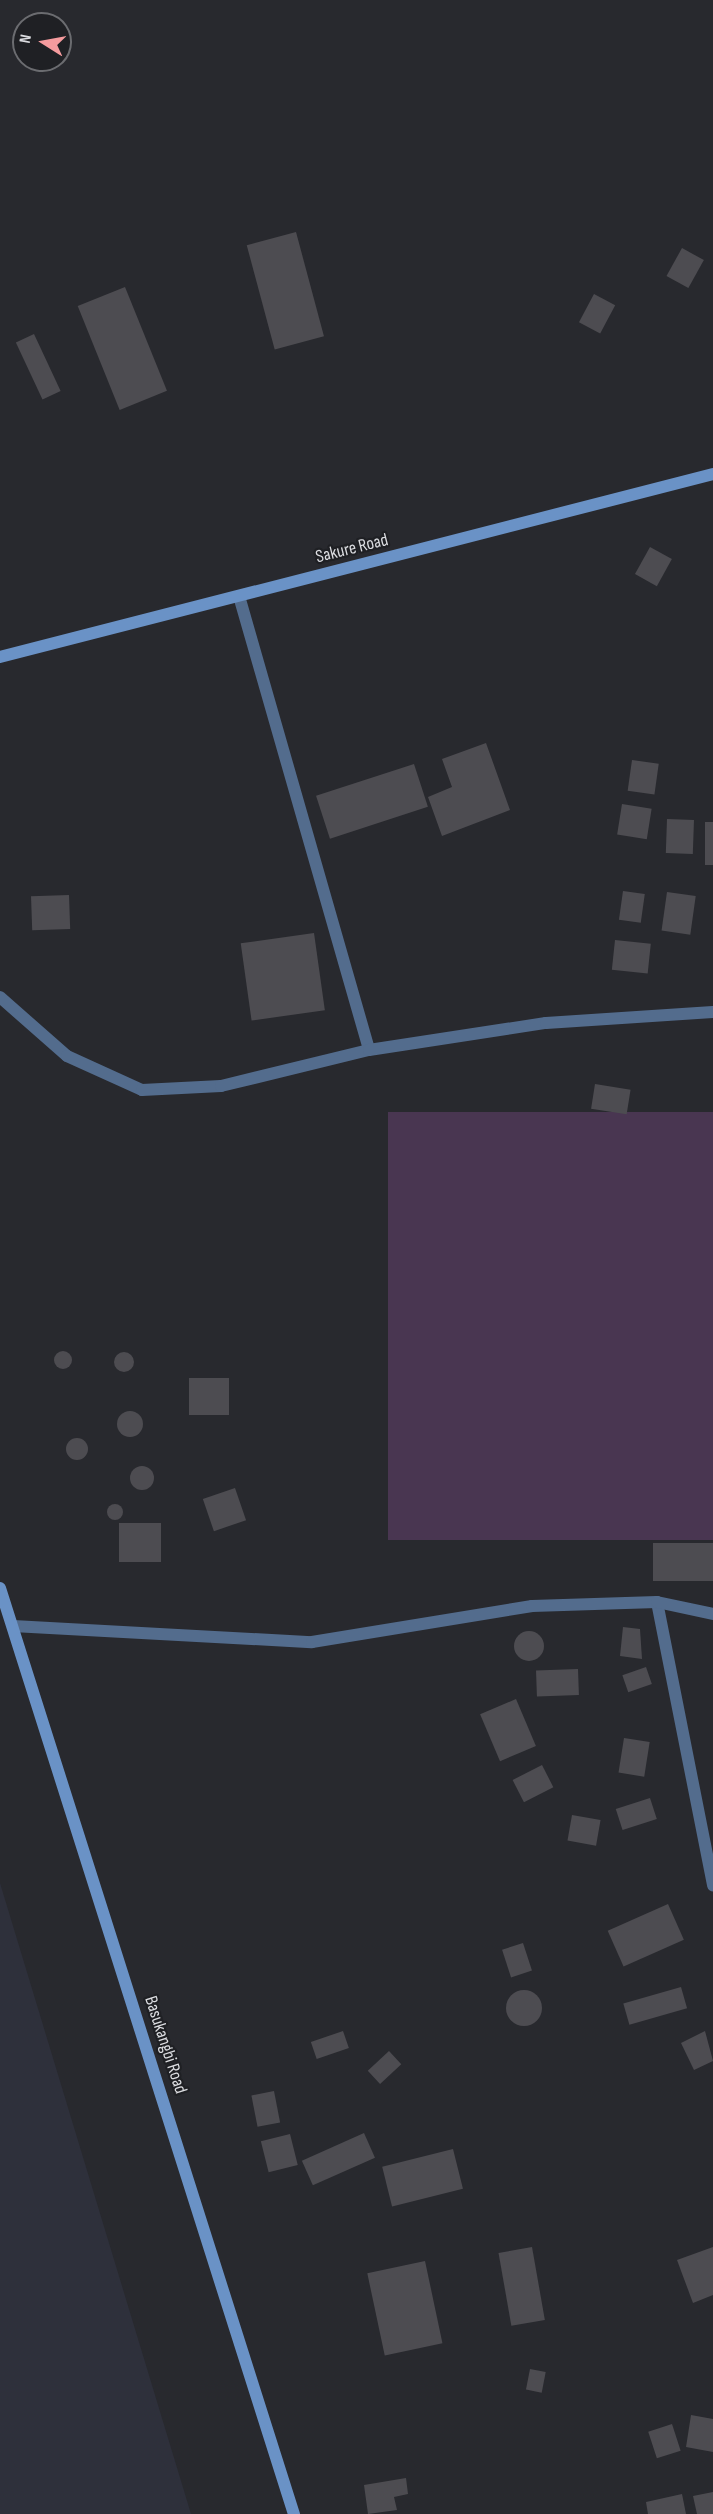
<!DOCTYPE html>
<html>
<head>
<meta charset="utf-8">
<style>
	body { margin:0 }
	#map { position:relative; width:713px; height:2514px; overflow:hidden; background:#28292e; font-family:"Sofia Sans Condensed",sans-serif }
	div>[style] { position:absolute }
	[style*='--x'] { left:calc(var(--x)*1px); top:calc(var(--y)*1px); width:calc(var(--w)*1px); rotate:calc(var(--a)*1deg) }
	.built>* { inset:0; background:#2e303b }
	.green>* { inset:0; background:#493651; transform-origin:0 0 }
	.building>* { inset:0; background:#4d4c51; transform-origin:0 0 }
	.round { border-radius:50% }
	.street>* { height:12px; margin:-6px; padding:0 6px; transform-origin:6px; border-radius:6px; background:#536c8d }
	.secondary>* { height:12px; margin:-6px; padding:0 6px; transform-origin:6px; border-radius:6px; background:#6a92c6 }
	span { translate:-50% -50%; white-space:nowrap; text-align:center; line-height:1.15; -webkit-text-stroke:4.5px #1f2024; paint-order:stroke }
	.street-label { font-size:18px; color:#dcdde1 }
	.north { position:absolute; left:12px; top:12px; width:60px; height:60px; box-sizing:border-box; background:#1f2024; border:2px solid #6b6c70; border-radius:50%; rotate:281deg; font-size:16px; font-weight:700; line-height:24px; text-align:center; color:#dcdde1 }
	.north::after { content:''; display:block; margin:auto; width:21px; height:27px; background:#f59b9e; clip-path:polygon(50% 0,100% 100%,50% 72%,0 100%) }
</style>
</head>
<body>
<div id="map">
	<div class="built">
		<i style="clip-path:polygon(0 1883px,191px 2514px,0 2514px)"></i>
	</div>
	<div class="green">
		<i style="left:713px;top:1112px;width:428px;height:325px;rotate:90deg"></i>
	</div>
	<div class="building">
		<i style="left:296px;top:232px;width:108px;height:51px;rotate:75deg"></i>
		<i style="left:682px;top:248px;width:25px;height:32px;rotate:29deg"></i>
		<i style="left:125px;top:287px;width:112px;height:51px;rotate:68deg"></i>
		<i style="left:594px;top:294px;width:24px;height:32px;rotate:28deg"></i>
		<i style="left:34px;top:334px;width:63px;height:20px;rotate:65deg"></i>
		<i style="left:650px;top:547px;width:25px;height:31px;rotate:29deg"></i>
		<i style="clip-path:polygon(486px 743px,510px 810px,442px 836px,428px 797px,452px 787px,442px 759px)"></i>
		<i style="left:632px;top:760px;width:27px;height:31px;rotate:8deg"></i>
		<i style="left:414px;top:764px;width:45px;height:103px;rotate:72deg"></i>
		<i style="left:622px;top:804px;width:30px;height:31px;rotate:9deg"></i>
		<i style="left:667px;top:819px;width:27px;height:34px;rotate:2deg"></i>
		<i style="left:713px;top:822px;width:43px;height:8px;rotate:90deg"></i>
		<i style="left:623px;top:891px;width:22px;height:29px;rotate:8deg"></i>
		<i style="left:667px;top:892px;width:29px;height:39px;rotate:8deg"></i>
		<i style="left:69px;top:895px;width:34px;height:38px;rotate:88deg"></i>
		<i style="left:314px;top:933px;width:78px;height:74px;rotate:82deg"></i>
		<i style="left:615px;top:940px;width:36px;height:30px;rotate:6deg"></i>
		<i style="left:595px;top:1084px;width:36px;height:25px;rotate:9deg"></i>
		<i class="round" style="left:54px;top:1351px;width:18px;height:18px"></i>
		<i class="round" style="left:114px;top:1352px;width:20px;height:20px"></i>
		<i style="left:189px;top:1378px;width:40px;height:37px"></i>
		<i class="round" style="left:117px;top:1411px;width:26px;height:26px"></i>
		<i class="round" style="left:66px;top:1438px;width:22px;height:22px"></i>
		<i class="round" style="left:130px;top:1466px;width:24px;height:24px"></i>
		<i style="left:235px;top:1488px;width:34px;height:34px;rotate:71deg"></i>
		<i class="round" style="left:107px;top:1504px;width:16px;height:16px"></i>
		<i style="left:119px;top:1523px;width:42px;height:39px"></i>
		<i style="left:713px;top:1543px;width:38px;height:60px;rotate:90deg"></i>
		<i style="clip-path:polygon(623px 1627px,640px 1629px,642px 1659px,620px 1656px)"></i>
		<i class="round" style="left:514px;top:1631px;width:30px;height:30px"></i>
		<i style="left:646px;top:1667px;width:18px;height:25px;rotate:71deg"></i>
		<i style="left:578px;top:1669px;width:26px;height:42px;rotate:88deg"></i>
		<i style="left:516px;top:1699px;width:51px;height:39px;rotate:67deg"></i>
		<i style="left:624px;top:1738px;width:26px;height:35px;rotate:9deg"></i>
		<i style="left:542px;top:1765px;width:25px;height:33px;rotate:63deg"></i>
		<i style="left:650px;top:1798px;width:22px;height:36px;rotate:72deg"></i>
		<i style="left:572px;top:1815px;width:29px;height:26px;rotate:10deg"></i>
		<i style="left:668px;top:1904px;width:39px;height:66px;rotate:66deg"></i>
		<i style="left:523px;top:1943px;width:29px;height:22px;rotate:72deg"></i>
		<i style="left:681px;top:1987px;width:22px;height:60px;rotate:74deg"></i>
		<i class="round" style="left:506px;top:1990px;width:36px;height:36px"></i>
		<i style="left:343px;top:2031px;width:18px;height:34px;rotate:71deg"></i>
		<i style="clip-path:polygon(705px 2031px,713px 2061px,694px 2070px,681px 2043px)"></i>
		<i style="left:389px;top:2051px;width:18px;height:29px;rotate:47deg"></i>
		<i style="left:274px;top:2091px;width:32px;height:23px;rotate:79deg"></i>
		<i style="left:364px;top:2133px;width:27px;height:68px;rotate:66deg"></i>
		<i style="left:290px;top:2134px;width:32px;height:30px;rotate:76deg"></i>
		<i style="left:453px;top:2149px;width:41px;height:73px;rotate:76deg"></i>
		<i style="left:532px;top:2247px;width:74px;height:34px;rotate:80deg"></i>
		<i style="clip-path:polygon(713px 2247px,713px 2295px,693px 2303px,677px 2260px)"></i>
		<i style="left:425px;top:2261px;width:84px;height:59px;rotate:78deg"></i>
		<i style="left:530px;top:2369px;width:16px;height:21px;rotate:11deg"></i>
		<i style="clip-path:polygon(691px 2415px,713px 2419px,713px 2452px,686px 2447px)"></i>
		<i style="left:672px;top:2424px;width:28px;height:25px;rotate:72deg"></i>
		<i style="clip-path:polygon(406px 2478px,408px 2494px,394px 2497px,397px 2510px,368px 2514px,364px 2485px)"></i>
		<i style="clip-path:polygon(713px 2492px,713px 2514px,697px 2514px,693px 2496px)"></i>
		<i style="clip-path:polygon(682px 2494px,686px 2514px,648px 2514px,646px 2502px)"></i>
	</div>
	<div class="street">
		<i style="--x:239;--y:596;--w:472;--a:74"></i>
		<i style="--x:0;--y:997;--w:89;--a:41.4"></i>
		<i style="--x:67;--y:1056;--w:82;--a:24.4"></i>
		<i style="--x:142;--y:1090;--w:79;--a:-2.9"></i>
		<i style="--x:221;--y:1086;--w:152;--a:-13.7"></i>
		<i style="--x:369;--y:1050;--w:179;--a:-8.7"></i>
		<i style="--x:546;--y:1023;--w:167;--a:-3.8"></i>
		<i style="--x:657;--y:1602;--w:289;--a:78.8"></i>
		<i style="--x:13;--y:1626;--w:299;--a:3.1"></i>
		<i style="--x:312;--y:1642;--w:223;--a:-9.3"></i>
		<i style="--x:532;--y:1606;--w:125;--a:-1.8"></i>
		<i style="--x:657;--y:1602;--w:57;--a:12.1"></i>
	</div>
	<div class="secondary">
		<i style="--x:0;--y:657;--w:736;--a:-14.39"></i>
		<i style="--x:0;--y:1588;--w:972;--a:72.39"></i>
	</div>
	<div class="street-label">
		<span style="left:352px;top:549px;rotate:-14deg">Sakure Road</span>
		<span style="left:165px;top:2045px;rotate:72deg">Basukangbi Road</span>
	</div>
	<div class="north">N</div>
</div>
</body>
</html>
